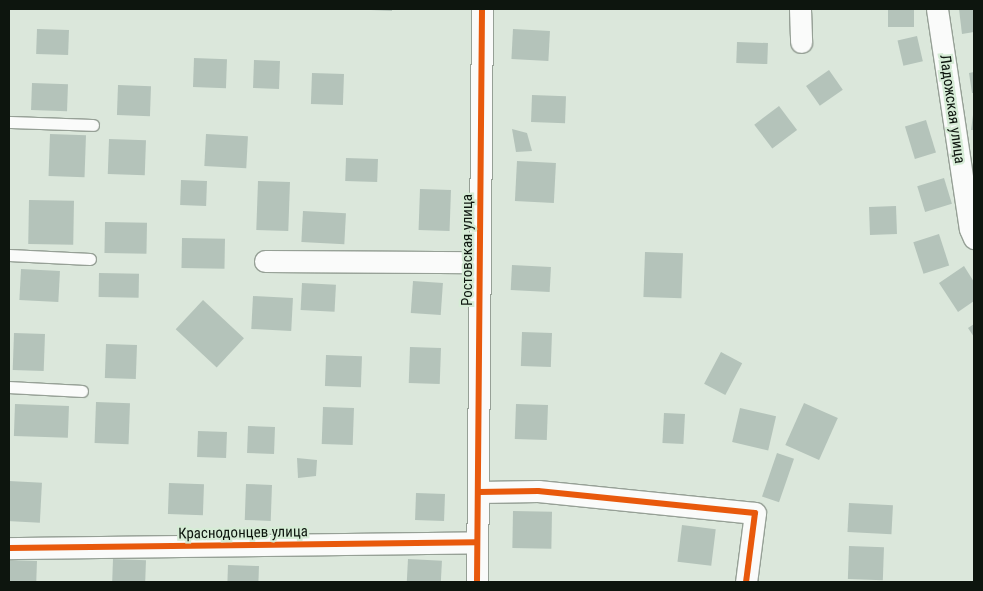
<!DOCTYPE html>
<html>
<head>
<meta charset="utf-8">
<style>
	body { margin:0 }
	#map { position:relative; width:983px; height:591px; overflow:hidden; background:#dbe7db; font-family:"Roboto Condensed",sans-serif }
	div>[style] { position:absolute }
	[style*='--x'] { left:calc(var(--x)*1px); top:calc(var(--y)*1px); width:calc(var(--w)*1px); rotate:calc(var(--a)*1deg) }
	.building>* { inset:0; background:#b4c3ba; transform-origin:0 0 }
	.roads { filter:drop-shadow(1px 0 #96a096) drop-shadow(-1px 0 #96a096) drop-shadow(0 1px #96a096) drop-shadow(0 -1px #96a096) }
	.service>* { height:11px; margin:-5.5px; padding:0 5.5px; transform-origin:5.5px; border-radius:5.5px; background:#fafbfa }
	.minor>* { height:21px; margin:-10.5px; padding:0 10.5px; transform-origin:10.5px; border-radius:10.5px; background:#fafbfa }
	.cycleway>* { height:6px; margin:-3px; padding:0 3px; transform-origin:3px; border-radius:3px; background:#e8590c }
	span { translate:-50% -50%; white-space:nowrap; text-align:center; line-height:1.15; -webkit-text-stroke:4.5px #d6ecd6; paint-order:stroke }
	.street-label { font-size:15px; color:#0d150e }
	.frame { position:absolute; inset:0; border:10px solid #0d150e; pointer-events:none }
</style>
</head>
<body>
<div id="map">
	<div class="building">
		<i style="clip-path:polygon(371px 9px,392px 9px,392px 11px,371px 10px)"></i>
		<i style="left:888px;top:9px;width:26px;height:18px"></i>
		<i style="clip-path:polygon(959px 9px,974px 9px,974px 32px,962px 34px)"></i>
		<i style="left:37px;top:29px;width:32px;height:25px;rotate:2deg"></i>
		<i style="left:513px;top:29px;width:37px;height:30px;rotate:3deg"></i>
		<i style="left:917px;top:36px;width:26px;height:20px;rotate:77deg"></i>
		<i style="left:737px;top:42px;width:31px;height:21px;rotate:2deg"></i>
		<i style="left:194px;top:58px;width:33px;height:29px;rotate:2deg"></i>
		<i style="left:254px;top:60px;width:26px;height:28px;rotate:2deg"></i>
		<i style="left:829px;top:70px;width:24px;height:28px;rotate:55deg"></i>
		<i style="clip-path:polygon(974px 72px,974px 93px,972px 93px,969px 73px)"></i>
		<i style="left:312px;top:73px;width:32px;height:31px;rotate:2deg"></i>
		<i style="left:32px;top:83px;width:36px;height:27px;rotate:2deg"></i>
		<i style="left:118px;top:85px;width:33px;height:30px;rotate:2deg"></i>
		<i style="left:532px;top:95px;width:34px;height:27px;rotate:2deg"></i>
		<i style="left:779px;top:106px;width:30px;height:31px;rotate:53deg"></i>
		<i style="clip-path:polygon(973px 115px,974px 115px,974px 130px,971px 130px)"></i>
		<i style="left:926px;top:120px;width:34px;height:22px;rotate:73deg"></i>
		<i style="clip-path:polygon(512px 129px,527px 133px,532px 151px,516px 152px)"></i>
		<i style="left:50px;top:134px;width:36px;height:42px;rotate:2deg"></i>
		<i style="left:206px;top:134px;width:42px;height:32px;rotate:3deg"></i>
		<i style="left:109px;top:139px;width:37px;height:35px;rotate:2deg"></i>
		<i style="left:346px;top:158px;width:32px;height:23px;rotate:2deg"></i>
		<i style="left:517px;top:161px;width:39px;height:40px;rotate:3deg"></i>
		<i style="left:944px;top:178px;width:27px;height:28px;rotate:73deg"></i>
		<i style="left:181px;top:180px;width:26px;height:25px;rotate:2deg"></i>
		<i style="left:258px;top:181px;width:32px;height:49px;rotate:2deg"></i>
		<i style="left:420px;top:189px;width:31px;height:41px;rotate:2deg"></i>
		<i style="left:29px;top:200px;width:45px;height:44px;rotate:1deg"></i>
		<i style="left:896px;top:206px;width:28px;height:27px;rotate:88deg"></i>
		<i style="left:303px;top:211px;width:43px;height:31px;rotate:3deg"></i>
		<i style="left:105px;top:222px;width:42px;height:31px;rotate:1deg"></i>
		<i style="left:939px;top:234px;width:33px;height:27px;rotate:72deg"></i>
		<i style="left:182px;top:238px;width:43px;height:30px;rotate:1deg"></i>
		<i style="left:645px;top:252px;width:38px;height:45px;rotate:2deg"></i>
		<i style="left:512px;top:265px;width:39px;height:25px;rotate:3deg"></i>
		<i style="clip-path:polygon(964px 266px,974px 282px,974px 301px,958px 312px,939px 283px)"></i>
		<i style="left:21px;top:269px;width:39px;height:31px;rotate:3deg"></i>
		<i style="left:99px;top:273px;width:40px;height:24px;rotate:1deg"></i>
		<i style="left:413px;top:281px;width:30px;height:32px;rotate:4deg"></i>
		<i style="left:302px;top:283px;width:34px;height:27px;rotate:3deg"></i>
		<i style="left:253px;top:296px;width:40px;height:33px;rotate:3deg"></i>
		<i style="left:203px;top:300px;width:56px;height:40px;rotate:43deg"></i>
		<i style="clip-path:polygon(974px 324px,974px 337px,968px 328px)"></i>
		<i style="left:522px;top:332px;width:30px;height:34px;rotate:2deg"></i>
		<i style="left:14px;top:333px;width:31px;height:37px;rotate:2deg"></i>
		<i style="left:106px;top:344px;width:31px;height:34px;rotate:2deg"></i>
		<i style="left:410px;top:347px;width:31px;height:36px;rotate:2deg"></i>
		<i style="left:721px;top:352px;width:24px;height:36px;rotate:28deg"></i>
		<i style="left:326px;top:355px;width:36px;height:31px;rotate:2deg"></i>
		<i style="left:96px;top:402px;width:34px;height:41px;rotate:2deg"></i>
		<i style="left:804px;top:403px;width:37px;height:46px;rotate:24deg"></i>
		<i style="left:15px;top:404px;width:54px;height:32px;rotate:2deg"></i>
		<i style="left:516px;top:404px;width:32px;height:35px;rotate:2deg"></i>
		<i style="left:323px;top:407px;width:31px;height:37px;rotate:2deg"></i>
		<i style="left:740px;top:408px;width:37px;height:35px;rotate:13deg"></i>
		<i style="left:664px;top:413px;width:21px;height:30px;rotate:3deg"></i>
		<i style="left:248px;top:426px;width:27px;height:27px;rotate:2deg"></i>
		<i style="left:198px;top:431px;width:29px;height:26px;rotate:2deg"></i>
		<i style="left:777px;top:453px;width:18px;height:46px;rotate:19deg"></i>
		<i style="clip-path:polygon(297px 458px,317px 460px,316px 476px,298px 478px)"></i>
		<i style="left:9px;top:481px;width:33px;height:40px;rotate:3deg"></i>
		<i style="left:169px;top:483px;width:35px;height:31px;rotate:2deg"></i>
		<i style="left:246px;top:484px;width:26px;height:36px;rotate:2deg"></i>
		<i style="left:416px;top:493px;width:29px;height:27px;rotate:2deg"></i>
		<i style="left:849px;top:503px;width:44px;height:29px;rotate:3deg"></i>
		<i style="left:513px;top:511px;width:39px;height:37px;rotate:1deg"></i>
		<i style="left:682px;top:525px;width:34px;height:37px;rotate:7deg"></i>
		<i style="left:849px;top:546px;width:35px;height:33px;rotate:2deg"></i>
		<i style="left:113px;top:559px;width:33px;height:23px;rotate:2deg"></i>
		<i style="left:408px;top:559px;width:34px;height:23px;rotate:3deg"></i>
		<i style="left:9px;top:560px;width:28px;height:22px;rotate:2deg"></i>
		<i style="left:228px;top:565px;width:31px;height:17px;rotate:2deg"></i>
	</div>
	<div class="roads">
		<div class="service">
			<i style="--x:9;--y:122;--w:84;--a:2"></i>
			<i style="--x:9;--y:255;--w:81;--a:2.8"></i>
			<i style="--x:9;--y:387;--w:73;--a:3.1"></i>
		</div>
		<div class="minor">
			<i style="--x:800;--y:9;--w:33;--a:88"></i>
			<i style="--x:937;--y:9;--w:222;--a:81.5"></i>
			<i style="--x:970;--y:229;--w:10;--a:66"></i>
			<i style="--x:265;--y:261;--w:215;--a:0.3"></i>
			<i style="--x:479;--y:492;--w:59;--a:-1"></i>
			<i style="--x:538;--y:491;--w:218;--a:5.8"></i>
			<i style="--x:755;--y:513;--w:70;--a:97.4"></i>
			<i style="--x:9;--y:548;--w:468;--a:-0.7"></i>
			<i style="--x:477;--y:582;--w:573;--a:-89.5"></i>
		</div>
	</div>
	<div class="cycleway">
		<i style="--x:479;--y:492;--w:59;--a:-1"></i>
		<i style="--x:538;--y:491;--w:218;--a:5.8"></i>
		<i style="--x:755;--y:513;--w:70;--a:97.4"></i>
		<i style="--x:9;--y:548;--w:468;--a:-0.7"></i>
		<i style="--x:477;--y:582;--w:573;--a:-89.5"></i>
	</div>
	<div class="street-label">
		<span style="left:952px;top:109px;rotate:82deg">Ладожская улица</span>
		<span style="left:468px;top:250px;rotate:-90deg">Ростовская улица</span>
		<span style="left:243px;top:533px;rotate:-1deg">Краснодонцев улица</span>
	</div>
	<div class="frame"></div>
</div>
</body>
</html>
